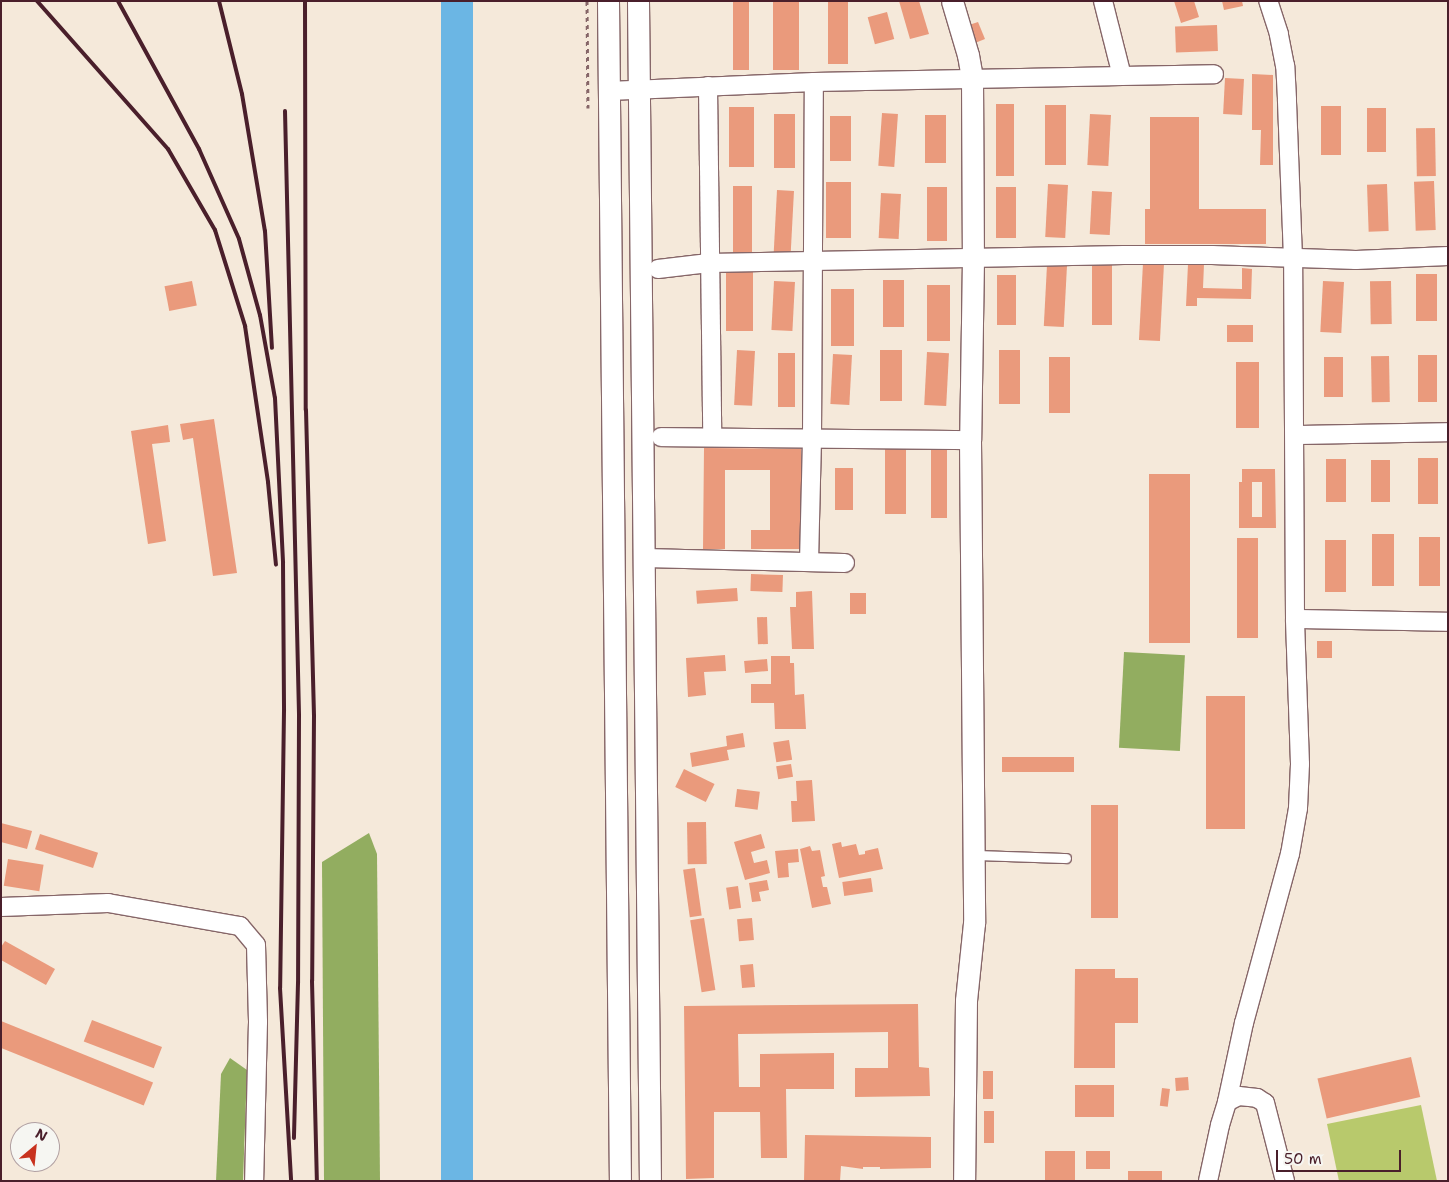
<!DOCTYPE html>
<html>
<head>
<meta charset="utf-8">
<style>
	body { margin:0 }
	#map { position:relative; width:1449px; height:1182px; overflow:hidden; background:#f5e9da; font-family:"Shantell Sans",sans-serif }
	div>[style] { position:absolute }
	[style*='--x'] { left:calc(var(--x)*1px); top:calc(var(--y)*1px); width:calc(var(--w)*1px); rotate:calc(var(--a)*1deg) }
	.green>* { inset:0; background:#b8c96c }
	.forest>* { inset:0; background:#92ad60; transform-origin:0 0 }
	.water>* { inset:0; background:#6bb6e4; transform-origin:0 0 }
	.building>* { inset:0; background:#ea9a7c; transform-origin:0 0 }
	.path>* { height:3px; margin-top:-1.5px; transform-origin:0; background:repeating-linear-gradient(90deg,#866668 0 4px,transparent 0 8px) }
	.roads { filter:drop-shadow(1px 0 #866668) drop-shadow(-1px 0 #866668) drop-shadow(0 1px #866668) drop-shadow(0 -1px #866668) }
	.service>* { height:9px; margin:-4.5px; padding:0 4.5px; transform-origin:4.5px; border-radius:4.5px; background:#fff }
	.minor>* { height:18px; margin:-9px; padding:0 9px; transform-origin:9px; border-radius:9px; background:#fff }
	.tertiary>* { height:21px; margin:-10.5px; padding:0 10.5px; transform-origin:10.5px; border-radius:10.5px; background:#fff }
	.rail>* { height:4px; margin:-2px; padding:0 2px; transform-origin:2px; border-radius:2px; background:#4a1f2b }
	span { translate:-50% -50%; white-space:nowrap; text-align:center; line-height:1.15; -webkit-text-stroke:4.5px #f6f6f2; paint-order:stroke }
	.frame { position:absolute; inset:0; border:2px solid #4a1f2b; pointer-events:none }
	.north { position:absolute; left:10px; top:1122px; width:50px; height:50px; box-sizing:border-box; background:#f6f6f2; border:1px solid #b1a0a2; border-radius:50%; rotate:28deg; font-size:14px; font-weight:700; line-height:20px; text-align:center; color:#4a1f2b }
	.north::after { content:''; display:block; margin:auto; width:18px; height:22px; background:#c8321e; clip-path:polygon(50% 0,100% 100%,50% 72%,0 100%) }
	.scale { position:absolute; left:1276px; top:1150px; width:125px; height:22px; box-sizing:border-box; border:2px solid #4a1f2b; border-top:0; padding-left:6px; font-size:15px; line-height:18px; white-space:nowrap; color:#4a1f2b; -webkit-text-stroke:4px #f6f6f2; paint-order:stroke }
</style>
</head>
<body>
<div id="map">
	<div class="green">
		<i style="clip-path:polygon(1421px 1105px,1437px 1181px,1339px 1181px,1327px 1124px)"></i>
	</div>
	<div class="forest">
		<i style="left:1124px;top:652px;width:61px;height:96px;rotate:3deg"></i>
		<i style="clip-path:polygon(369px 833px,377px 854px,380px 1181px,324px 1181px,322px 862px)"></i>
		<i style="clip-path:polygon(230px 1058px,247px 1070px,243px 1181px,216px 1181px,221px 1074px)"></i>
	</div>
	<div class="water">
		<i style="left:441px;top:1px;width:32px;height:1180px"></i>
	</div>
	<div class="building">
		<i style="left:733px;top:1px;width:16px;height:69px"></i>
		<i style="left:773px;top:1px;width:26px;height:69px"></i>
		<i style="left:828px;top:1px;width:20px;height:63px"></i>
		<i style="clip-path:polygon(899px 1px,919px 1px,929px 34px,910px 39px)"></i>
		<i style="clip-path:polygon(1174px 1px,1194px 1px,1199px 17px,1181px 23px)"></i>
		<i style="clip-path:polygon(1222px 1px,1242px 1px,1243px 6px,1224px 10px)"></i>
		<i style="left:887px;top:12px;width:28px;height:20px;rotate:75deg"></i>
		<i style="clip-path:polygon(978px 22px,985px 39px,975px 43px,969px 25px)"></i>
		<i style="left:1217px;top:25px;width:26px;height:42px;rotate:88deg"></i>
		<i style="clip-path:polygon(1252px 74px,1273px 75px,1273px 165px,1260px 165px,1261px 130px,1252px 130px)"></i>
		<i style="left:1225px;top:78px;width:19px;height:36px;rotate:3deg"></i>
		<i style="left:996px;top:104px;width:18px;height:72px"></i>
		<i style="left:1045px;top:105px;width:21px;height:60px"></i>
		<i style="left:1321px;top:106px;width:20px;height:49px"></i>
		<i style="left:729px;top:107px;width:25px;height:60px"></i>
		<i style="left:1367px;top:108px;width:19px;height:44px"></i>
		<i style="left:882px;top:113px;width:16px;height:53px;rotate:4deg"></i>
		<i style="left:774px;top:114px;width:21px;height:54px"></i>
		<i style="left:1090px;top:114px;width:21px;height:51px;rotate:3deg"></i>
		<i style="left:925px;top:115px;width:21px;height:48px"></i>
		<i style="left:830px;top:116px;width:21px;height:45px"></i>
		<i style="clip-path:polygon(1150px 117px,1199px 117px,1199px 209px,1266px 209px,1266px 244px,1145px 244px,1145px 209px,1150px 209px)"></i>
		<i style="left:1435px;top:128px;width:48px;height:19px;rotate:89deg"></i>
		<i style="left:1434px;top:181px;width:49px;height:20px;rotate:88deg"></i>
		<i style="left:826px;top:182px;width:25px;height:56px"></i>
		<i style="left:1048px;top:184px;width:20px;height:53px;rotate:3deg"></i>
		<i style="left:1387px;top:184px;width:47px;height:20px;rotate:88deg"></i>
		<i style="left:733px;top:186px;width:19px;height:69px"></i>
		<i style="left:927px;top:187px;width:20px;height:54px"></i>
		<i style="left:996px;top:187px;width:20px;height:51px"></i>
		<i style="left:777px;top:190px;width:17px;height:63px;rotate:3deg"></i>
		<i style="left:1092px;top:191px;width:20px;height:43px;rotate:3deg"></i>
		<i style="left:881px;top:193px;width:20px;height:45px;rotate:3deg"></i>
		<i style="left:1143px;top:263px;width:21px;height:77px;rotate:3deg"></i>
		<i style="clip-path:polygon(1188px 264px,1204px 264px,1203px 288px,1242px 289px,1242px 268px,1252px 269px,1251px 299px,1197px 298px,1197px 306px,1186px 306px)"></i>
		<i style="left:1047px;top:265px;width:20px;height:61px;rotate:3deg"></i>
		<i style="left:1092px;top:265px;width:20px;height:60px"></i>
		<i style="left:726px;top:269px;width:27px;height:62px"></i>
		<i style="left:1416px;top:274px;width:21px;height:47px"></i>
		<i style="left:997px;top:275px;width:19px;height:50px"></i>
		<i style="left:883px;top:280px;width:21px;height:47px"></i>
		<i style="left:192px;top:281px;width:25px;height:28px;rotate:79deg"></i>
		<i style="left:774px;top:281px;width:21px;height:49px;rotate:3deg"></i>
		<i style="left:1323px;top:281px;width:21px;height:51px;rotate:3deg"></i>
		<i style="left:1391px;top:281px;width:43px;height:21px;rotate:89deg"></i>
		<i style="left:927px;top:285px;width:23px;height:56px"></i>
		<i style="left:831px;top:289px;width:23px;height:57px"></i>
		<i style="left:1227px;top:325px;width:26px;height:17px"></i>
		<i style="left:737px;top:350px;width:18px;height:55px;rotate:3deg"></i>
		<i style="left:880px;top:350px;width:22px;height:51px"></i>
		<i style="left:999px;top:350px;width:21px;height:54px"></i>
		<i style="left:927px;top:352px;width:22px;height:53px;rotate:3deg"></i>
		<i style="left:778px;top:353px;width:17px;height:54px"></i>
		<i style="left:833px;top:354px;width:19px;height:50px;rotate:3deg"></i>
		<i style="left:1418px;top:355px;width:19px;height:47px"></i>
		<i style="left:1389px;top:356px;width:46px;height:18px;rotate:89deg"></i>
		<i style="left:1049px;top:357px;width:21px;height:56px"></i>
		<i style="left:1324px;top:357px;width:19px;height:40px"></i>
		<i style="left:1236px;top:362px;width:23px;height:66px"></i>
		<i style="clip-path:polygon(214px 419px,237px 573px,213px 576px,193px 438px,183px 440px,180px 424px)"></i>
		<i style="clip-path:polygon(168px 425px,170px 442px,152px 444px,166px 541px,148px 544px,131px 431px)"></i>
		<i style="left:931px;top:443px;width:16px;height:75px"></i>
		<i style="left:885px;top:446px;width:21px;height:68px"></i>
		<i style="clip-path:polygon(704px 448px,801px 449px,801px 549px,751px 549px,751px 530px,770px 530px,770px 470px,725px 470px,725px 549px,703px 549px)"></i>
		<i style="left:1418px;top:458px;width:20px;height:46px"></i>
		<i style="left:1326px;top:459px;width:20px;height:43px"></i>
		<i style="left:1371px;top:460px;width:19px;height:42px"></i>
		<i style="left:835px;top:468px;width:18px;height:42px"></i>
		<i style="clip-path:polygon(evenodd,1242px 469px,1275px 469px,1276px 528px,1239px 528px,1239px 482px,1242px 482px,1242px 469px,1252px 482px,1262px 482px,1262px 517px,1252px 517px,1252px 482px)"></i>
		<i style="left:1149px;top:474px;width:41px;height:169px"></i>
		<i style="left:1372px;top:534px;width:22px;height:52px"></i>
		<i style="left:1419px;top:537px;width:21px;height:49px"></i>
		<i style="left:1237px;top:538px;width:21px;height:100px"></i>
		<i style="left:1325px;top:540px;width:21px;height:52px"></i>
		<i style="left:751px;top:574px;width:32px;height:17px;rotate:2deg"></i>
		<i style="left:737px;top:588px;width:13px;height:41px;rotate:86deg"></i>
		<i style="clip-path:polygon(812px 591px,814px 649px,792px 649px,790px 607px,796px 607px,796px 592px)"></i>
		<i style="left:866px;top:593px;width:21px;height:16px;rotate:90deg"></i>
		<i style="left:767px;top:617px;width:27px;height:10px;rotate:88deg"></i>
		<i style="left:1317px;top:641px;width:15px;height:17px"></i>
		<i style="clip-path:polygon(725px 655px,726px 671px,704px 672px,706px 695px,688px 697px,686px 658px)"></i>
		<i style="clip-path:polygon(771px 656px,790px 656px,790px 663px,794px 663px,795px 695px,804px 694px,806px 729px,775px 729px,774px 703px,751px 703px,751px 684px,771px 684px)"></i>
		<i style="left:767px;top:659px;width:12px;height:23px;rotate:85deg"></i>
		<i style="left:1206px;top:696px;width:39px;height:133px"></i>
		<i style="clip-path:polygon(743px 733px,745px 747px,727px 750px,729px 760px,692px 767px,690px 753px,727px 746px,726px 736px)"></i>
		<i style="left:789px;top:740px;width:20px;height:16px;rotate:81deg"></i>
		<i style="left:1002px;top:757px;width:72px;height:15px"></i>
		<i style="left:791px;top:764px;width:13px;height:15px;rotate:81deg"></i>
		<i style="left:684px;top:769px;width:34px;height:20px;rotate:26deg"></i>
		<i style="clip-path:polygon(812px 780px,815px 821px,792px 822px,791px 801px,797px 801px,796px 781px)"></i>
		<i style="left:737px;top:789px;width:23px;height:18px;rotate:7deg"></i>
		<i style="left:1091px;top:805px;width:27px;height:113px"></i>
		<i style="left:706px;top:822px;width:42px;height:19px;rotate:89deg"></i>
		<i style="clip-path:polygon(1px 823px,32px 831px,27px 849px,1px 842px)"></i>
		<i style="left:40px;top:834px;width:61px;height:16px;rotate:18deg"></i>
		<i style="clip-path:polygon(761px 834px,765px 848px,751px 852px,754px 863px,767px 860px,770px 873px,745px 880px,734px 842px)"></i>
		<i style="clip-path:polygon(841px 842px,842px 847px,856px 844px,859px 855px,865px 854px,865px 851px,878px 848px,883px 869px,839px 878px,832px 844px)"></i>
		<i style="clip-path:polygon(810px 846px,812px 851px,820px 850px,825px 876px,821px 877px,823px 887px,827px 887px,831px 904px,812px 908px,800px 849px)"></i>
		<i style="clip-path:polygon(798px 849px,799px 862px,788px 863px,789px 877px,778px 878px,775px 851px)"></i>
		<i style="left:8px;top:859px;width:36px;height:27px;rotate:9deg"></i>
		<i style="left:695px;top:868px;width:48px;height:12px;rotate:82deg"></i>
		<i style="left:871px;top:878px;width:14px;height:29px;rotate:82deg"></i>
		<i style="clip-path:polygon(767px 880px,769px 890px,759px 892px,761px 901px,752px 902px,749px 883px)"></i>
		<i style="left:738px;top:886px;width:22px;height:12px;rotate:82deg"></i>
		<i style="left:704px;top:918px;width:73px;height:14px;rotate:81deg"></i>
		<i style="left:752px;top:918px;width:22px;height:15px;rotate:85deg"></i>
		<i style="clip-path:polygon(5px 941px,55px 969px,46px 985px,1px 960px,1px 947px)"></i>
		<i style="left:753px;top:964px;width:23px;height:13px;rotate:85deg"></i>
		<i style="clip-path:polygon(1075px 969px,1115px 969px,1115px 978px,1138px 978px,1138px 1023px,1115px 1023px,1115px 1068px,1074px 1068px)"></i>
		<i style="clip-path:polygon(918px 1004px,919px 1067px,929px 1068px,930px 1096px,855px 1097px,855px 1068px,888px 1068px,888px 1032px,738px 1034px,739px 1087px,760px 1087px,760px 1054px,834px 1053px,834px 1089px,786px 1089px,787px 1158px,761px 1158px,760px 1112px,714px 1112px,714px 1178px,686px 1179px,684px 1006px)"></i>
		<i style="left:92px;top:1020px;width:75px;height:23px;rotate:21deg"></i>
		<i style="left:1px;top:1021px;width:164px;height:25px;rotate:22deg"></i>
		<i style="left:1411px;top:1057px;width:41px;height:96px;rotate:77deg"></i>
		<i style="left:983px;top:1071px;width:10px;height:28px"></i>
		<i style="left:1188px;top:1077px;width:13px;height:13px;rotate:86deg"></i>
		<i style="left:1075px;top:1085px;width:39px;height:32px"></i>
		<i style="left:1162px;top:1088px;width:8px;height:18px;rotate:7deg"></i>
		<i style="left:984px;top:1111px;width:10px;height:32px"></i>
		<i style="clip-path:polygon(805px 1135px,931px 1137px,931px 1168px,880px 1169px,880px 1167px,863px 1167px,863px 1169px,841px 1166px,840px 1181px,804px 1181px)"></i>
		<i style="left:1045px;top:1151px;width:30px;height:30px"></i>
		<i style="left:1086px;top:1151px;width:24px;height:18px"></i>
		<i style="left:1128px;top:1171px;width:34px;height:10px"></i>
	</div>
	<div class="path">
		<i style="--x:587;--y:1;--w:107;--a:89.5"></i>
	</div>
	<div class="roads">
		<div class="service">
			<i style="--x:974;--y:855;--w:92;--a:1.9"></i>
		</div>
		<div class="minor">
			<i style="--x:1103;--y:1;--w:77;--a:75.8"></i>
			<i style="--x:708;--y:86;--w:351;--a:89.3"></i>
			<i style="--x:609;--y:91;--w:205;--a:-2.5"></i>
			<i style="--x:814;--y:82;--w:400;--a:-1.1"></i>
			<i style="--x:658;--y:269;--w:51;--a:-6.7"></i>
			<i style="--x:709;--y:263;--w:415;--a:-1.1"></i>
			<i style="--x:1124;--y:255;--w:88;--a:0"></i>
			<i style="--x:1212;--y:255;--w:144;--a:2"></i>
			<i style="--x:1356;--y:260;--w:92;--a:-2.5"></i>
			<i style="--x:1295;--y:435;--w:153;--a:-1.1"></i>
			<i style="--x:661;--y:437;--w:309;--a:0.6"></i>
			<i style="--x:644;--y:558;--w:201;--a:1.4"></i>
			<i style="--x:809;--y:562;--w:124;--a:-88.6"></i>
			<i style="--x:812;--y:438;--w:356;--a:-89.7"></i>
			<i style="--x:1295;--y:619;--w:153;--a:1.1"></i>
			<i style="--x:1;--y:907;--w:107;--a:-2.1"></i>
			<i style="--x:108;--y:903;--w:134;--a:9.9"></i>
			<i style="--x:240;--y:926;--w:25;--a:50"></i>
			<i style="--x:256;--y:945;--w:77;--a:88.5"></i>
			<i style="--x:258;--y:1022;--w:159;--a:91.4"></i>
			<i style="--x:1227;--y:1102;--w:81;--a:-77.9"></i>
			<i style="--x:1244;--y:1023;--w:175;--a:-74.8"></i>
			<i style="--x:1290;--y:854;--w:47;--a:-80.1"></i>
			<i style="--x:1298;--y:808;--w:44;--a:-87.4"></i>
			<i style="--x:1300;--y:764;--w:145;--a:-92"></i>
			<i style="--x:1295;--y:619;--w:361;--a:-90.3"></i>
			<i style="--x:1293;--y:258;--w:159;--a:-92.2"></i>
			<i style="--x:1287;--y:99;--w:33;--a:-93"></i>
			<i style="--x:1285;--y:66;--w:33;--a:-101"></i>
			<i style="--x:1279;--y:34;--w:35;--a:-108"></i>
			<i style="--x:1208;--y:1181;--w:57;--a:-77.9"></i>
			<i style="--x:1220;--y:1125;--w:24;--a:-73"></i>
			<i style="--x:1227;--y:1102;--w:13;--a:-27"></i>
			<i style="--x:1239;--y:1096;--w:18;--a:6"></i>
			<i style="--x:1257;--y:1098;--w:9;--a:32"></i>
			<i style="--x:1265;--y:1103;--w:81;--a:75.6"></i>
		</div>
		<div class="tertiary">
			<i style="--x:608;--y:1;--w:1180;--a:89.42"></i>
			<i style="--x:638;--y:1;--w:1180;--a:89.42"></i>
			<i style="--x:952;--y:1;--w:56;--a:73.5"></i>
			<i style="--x:968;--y:55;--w:23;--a:80"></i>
			<i style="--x:972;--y:78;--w:181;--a:89.7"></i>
			<i style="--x:973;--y:259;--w:181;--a:90.9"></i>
			<i style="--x:970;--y:440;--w:483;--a:89.5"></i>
			<i style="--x:974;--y:923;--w:77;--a:95.9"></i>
			<i style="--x:966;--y:1000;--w:181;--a:90.6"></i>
		</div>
	</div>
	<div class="rail">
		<i style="--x:37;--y:1;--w:198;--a:48.5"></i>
		<i style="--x:168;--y:149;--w:94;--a:59.9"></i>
		<i style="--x:215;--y:230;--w:101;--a:72.6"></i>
		<i style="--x:245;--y:326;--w:158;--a:81.6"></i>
		<i style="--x:268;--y:482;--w:83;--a:84.5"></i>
		<i style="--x:118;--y:1;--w:169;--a:61.3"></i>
		<i style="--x:199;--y:149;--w:98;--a:66"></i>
		<i style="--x:239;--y:239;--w:79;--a:74.6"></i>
		<i style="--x:260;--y:315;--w:84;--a:79.8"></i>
		<i style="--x:275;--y:398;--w:165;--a:87.2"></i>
		<i style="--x:283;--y:563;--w:148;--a:89.6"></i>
		<i style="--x:284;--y:711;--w:277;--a:90.8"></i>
		<i style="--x:280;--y:988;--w:193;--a:86.7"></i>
		<i style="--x:219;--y:1;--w:96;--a:76.1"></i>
		<i style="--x:242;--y:94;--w:139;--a:80.5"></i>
		<i style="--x:265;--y:231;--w:117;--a:86.6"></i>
		<i style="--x:305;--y:1;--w:409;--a:89.9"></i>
		<i style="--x:306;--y:410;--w:306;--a:88.5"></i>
		<i style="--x:314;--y:716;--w:265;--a:90.4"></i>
		<i style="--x:312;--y:981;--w:200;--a:88.6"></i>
		<i style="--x:285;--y:111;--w:605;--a:88.67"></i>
		<i style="--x:299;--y:716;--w:267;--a:90.2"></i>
		<i style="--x:298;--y:983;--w:155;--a:91.5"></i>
	</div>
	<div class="frame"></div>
	<div class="north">N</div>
	<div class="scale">50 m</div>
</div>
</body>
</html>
